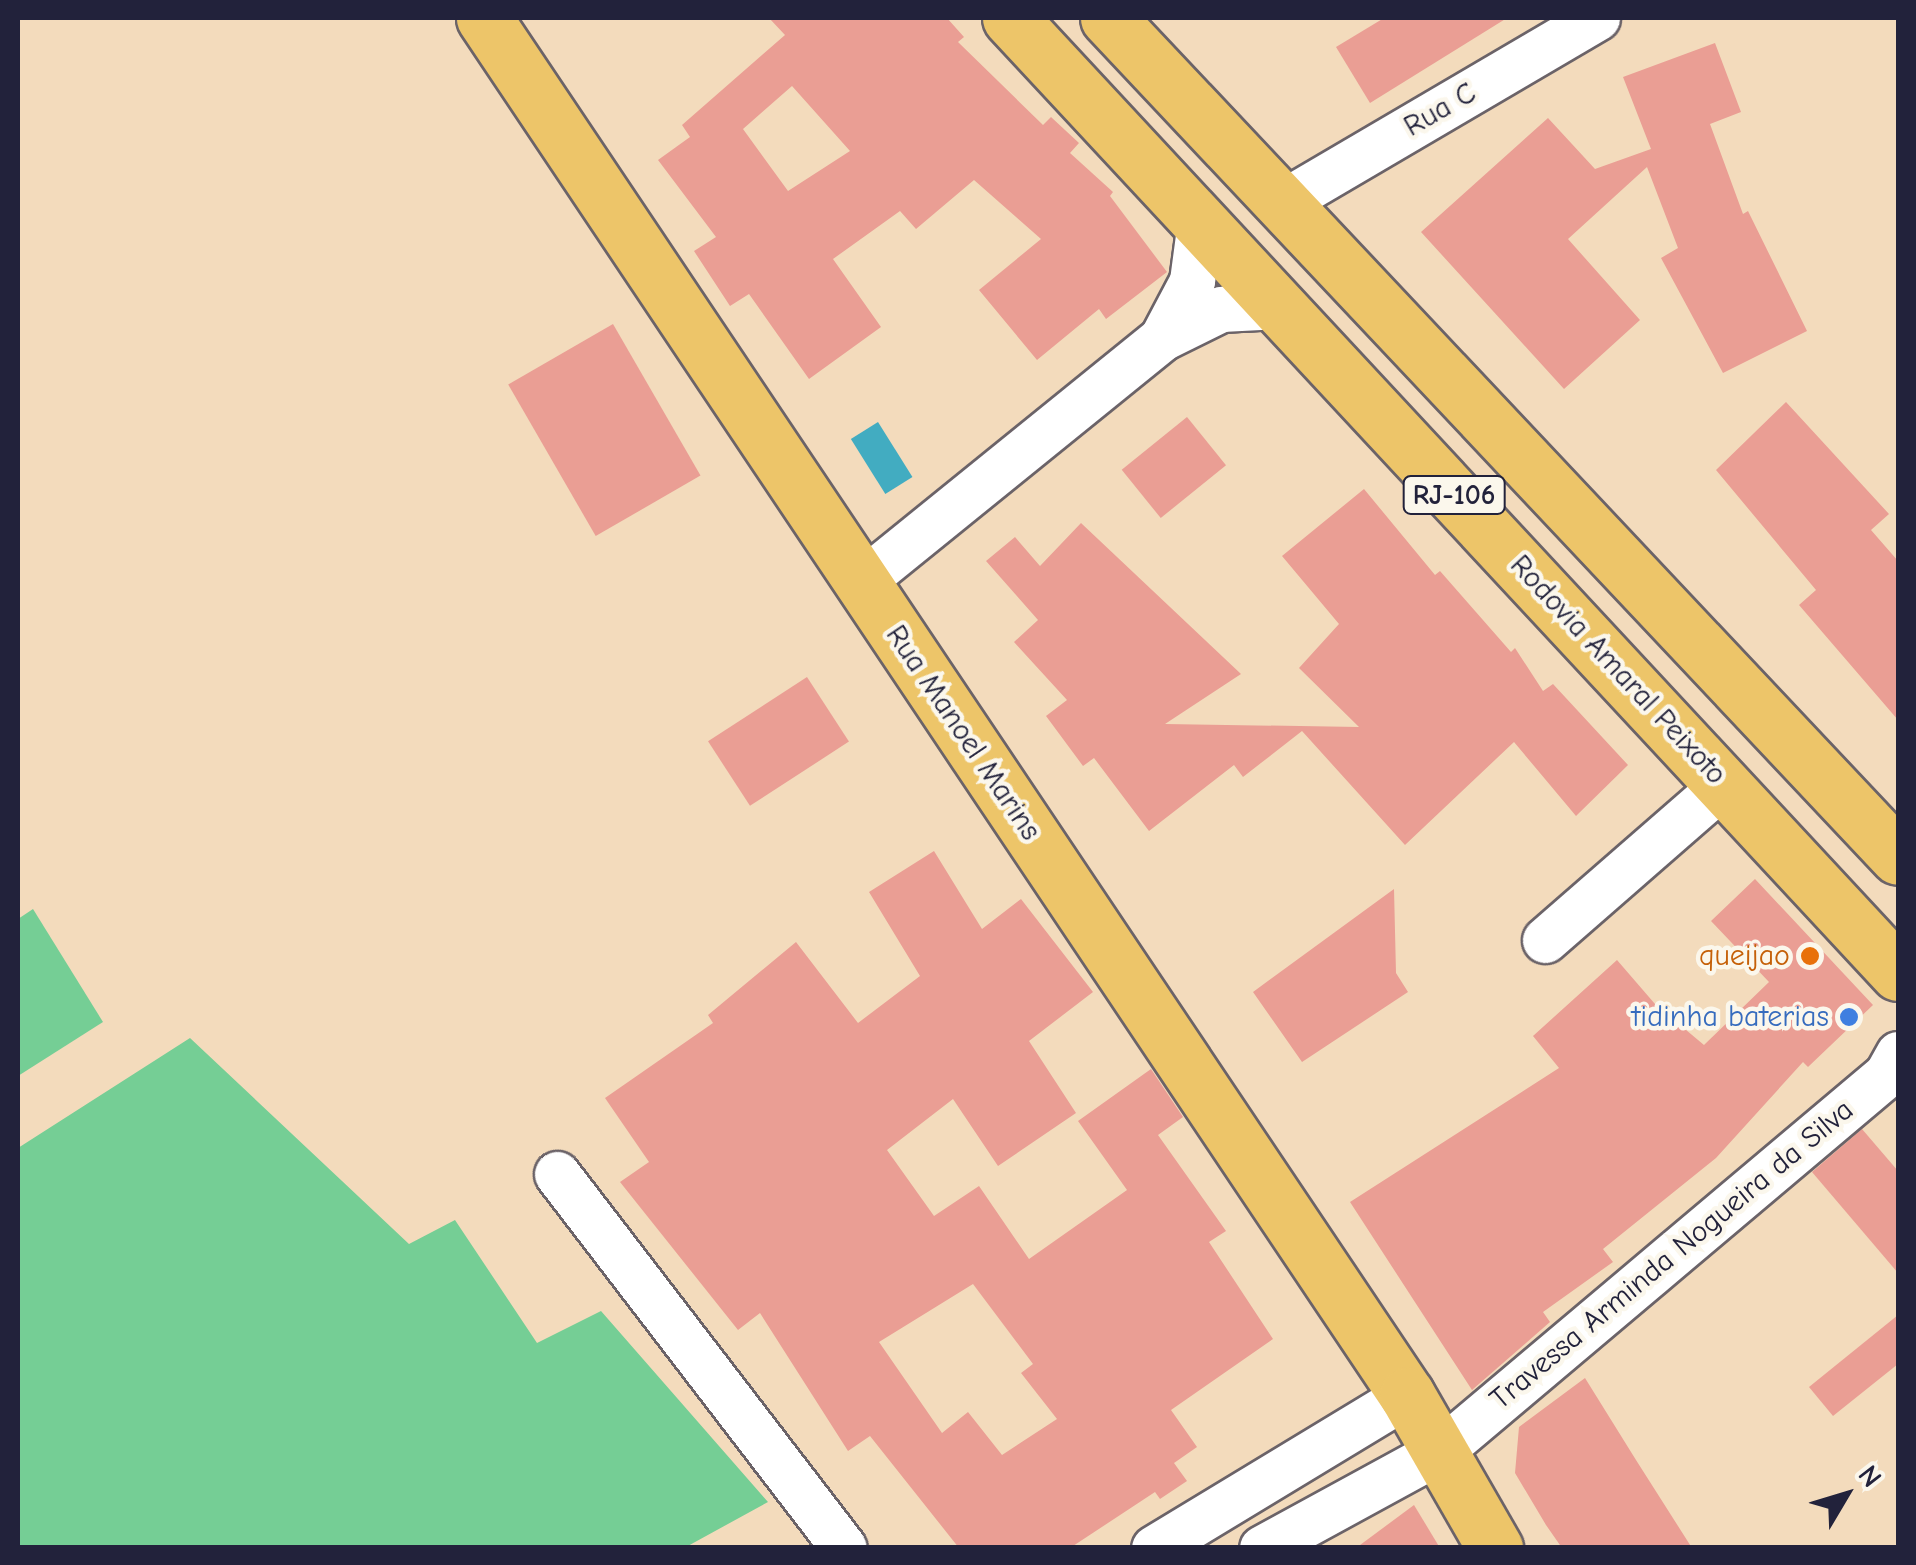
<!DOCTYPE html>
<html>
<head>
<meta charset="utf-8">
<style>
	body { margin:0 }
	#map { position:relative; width:1916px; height:1565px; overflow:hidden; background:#f3dbbc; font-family:"Comic Neue",sans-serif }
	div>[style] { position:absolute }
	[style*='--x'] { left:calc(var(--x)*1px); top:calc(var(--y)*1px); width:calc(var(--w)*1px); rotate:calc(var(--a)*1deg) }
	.green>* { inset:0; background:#75ce95 }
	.water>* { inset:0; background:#42acc1; transform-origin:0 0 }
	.building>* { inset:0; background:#ea9e94; transform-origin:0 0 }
	.roads { filter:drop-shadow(2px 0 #6b6368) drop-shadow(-2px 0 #6b6368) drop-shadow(0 2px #6b6368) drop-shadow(0 -2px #6b6368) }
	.minor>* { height:45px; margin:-22.5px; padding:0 22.5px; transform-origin:22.5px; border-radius:22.5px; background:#fff }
	.major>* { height:55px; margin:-27.5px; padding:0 27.5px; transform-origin:27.5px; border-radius:27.5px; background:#edc569 }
	.highway>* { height:55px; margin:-27.5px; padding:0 27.5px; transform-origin:27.5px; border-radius:27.5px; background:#edc569 }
	.dots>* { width:28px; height:28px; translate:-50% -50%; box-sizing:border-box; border:5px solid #fbf7ec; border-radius:50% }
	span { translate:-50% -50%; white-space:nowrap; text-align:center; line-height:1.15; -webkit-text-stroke:9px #fbf7ec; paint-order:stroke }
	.shield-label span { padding:2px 8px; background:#fbf7ec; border:2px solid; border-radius:8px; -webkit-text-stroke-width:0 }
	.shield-label { font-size:28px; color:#22223b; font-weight:700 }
	.street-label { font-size:30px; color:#22223b }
	.food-label { font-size:30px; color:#c56008 }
	.right { translate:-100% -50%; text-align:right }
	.shop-label { font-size:30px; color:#366cbe }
	.frame { position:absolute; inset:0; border:20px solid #22223b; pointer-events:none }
	.north { position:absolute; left:1796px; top:1445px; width:100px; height:100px; -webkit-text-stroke:8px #fbf7ec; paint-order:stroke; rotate:52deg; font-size:28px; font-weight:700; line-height:40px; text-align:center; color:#22223b }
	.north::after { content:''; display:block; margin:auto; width:35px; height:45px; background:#22223b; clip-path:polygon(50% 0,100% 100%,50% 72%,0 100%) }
</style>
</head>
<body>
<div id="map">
	<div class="green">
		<i style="clip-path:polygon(33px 909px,103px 1022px,18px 1076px,18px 919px)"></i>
		<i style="clip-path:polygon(190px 1038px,409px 1244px,455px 1220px,537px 1343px,601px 1311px,768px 1502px,686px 1547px,18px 1547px,18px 1148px)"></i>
	</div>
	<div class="water">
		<i style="left:878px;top:422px;width:65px;height:32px;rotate:58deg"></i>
	</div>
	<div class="building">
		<i style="clip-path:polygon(evenodd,769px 18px,947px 18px,964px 37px,958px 42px,1043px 125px,1051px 117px,1079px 143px,1070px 153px,1113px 192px,1110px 196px,1167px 272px,1106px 319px,1099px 309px,1037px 360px,979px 290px,1041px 239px,974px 180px,916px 229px,900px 211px,833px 259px,881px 327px,809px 379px,749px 294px,730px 306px,694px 251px,716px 237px,658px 160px,690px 137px,682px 125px,785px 35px,769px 18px,792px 86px,850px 151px,788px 191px,743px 129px,792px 86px)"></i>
		<i style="clip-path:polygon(1384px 18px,1507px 18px,1370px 103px,1336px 47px)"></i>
		<i style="clip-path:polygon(1715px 43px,1741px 112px,1710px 124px,1743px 214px,1748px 211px,1807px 331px,1723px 373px,1661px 258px,1678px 248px,1647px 167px,1568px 239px,1640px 320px,1564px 389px,1421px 232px,1548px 118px,1595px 169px,1651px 149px,1623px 77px)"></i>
		<i style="left:613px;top:324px;width:175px;height:121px;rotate:60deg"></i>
		<i style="clip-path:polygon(1786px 402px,1889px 514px,1871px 530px,1898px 561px,1898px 720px,1799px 605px,1816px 590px,1716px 470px)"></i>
		<i style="left:1187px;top:417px;width:62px;height:84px;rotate:51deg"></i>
		<i style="clip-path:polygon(1364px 489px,1435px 575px,1440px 571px,1511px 652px,1515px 648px,1543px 691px,1553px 684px,1628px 765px,1576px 816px,1514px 742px,1405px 845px,1302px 731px,1243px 777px,1234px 765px,1149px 831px,1094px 758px,1083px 766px,1046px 716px,1067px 700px,1014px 642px,1038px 620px,986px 561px,1015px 537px,1040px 566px,1081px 523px,1241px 674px,1165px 724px,1359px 727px,1299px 668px,1339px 624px,1282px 556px)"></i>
		<i style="left:807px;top:677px;width:77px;height:118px;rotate:57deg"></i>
		<i style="clip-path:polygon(evenodd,934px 851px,982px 929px,1021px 899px,1093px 992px,1029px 1041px,1076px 1113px,998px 1166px,953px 1099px,887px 1150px,934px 1216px,979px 1186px,1029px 1259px,1127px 1190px,1078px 1121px,1151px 1069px,1183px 1117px,1158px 1135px,1226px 1231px,1209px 1242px,1273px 1339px,1171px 1410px,1197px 1447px,1174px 1463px,1187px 1481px,1160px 1499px,1155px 1492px,1070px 1548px,959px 1548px,870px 1436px,848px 1451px,760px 1313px,738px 1330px,620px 1182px,649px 1162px,605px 1098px,713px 1023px,708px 1015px,796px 942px,858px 1023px,920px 976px,869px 892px,934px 851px,973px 1284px,1033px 1364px,1021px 1373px,1057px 1419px,1002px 1455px,968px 1412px,942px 1433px,879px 1342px,973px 1284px)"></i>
		<i style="clip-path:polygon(1755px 879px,1873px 1005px,1808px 1067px,1803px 1062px,1716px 1158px,1603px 1249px,1613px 1262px,1543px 1312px,1550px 1322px,1472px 1390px,1350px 1202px,1559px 1068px,1533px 1036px,1617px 960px,1655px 1004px,1704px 1045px,1769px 982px,1711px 921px)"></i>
		<i style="clip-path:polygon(1394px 889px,1396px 973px,1408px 992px,1302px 1062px,1253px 992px)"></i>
		<i style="clip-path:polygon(1862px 1129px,1898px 1171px,1898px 1273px,1812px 1172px)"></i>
		<i style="clip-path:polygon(1898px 1315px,1898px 1364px,1833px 1416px,1809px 1387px)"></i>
		<i style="clip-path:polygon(1585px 1378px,1636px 1460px,1692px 1548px,1562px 1548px,1546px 1525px,1515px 1473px,1519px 1427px)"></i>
		<i style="clip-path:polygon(1414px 1505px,1440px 1548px,1356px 1548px)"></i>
	</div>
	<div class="roads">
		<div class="minor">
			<i style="--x:1283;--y:202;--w:364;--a:-30.4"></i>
			<i style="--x:1162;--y:338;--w:64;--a:-62.2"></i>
			<i style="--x:1192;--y:281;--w:61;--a:-82.4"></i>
			<i style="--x:861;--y:582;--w:387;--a:-39"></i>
			<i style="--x:1162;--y:338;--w:66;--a:-26.2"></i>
			<i style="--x:1221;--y:309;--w:58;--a:-3"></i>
			<i style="--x:1545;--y:940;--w:237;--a:-41.1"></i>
			<i style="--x:557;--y:1174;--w:471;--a:52.5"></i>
			<i style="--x:1154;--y:1548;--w:296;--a:-31.2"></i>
			<i style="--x:1262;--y:1548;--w:203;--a:-28.6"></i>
			<i style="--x:1440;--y:1451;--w:585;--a:-40.14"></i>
			<i style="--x:1887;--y:1074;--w:23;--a:-61"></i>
		</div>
		<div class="major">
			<i style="--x:484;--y:18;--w:1658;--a:56.17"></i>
			<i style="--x:1407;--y:1395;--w:177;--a:60.1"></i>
		</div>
		<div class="highway">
			<i style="--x:1010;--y:18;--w:1304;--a:47.08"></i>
			<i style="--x:1108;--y:18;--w:1152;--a:46.72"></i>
		</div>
	</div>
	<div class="dots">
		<i style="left:1810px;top:956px;background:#e8710a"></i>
		<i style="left:1849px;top:1017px;background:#3f7fe0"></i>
	</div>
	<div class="shield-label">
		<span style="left:1454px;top:495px">RJ-106</span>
	</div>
	<div class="street-label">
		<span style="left:1440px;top:110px;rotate:-30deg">Rua C</span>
		<span style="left:1618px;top:670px;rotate:47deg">Rodovia Amaral Peixoto</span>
		<span style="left:963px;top:733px;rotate:56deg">Rua Manoel Marins</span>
		<span style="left:1672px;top:1255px;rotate:-40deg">Travessa Arminda Nogueira da Silva</span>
	</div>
	<div class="food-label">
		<span class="right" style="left:1790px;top:956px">queijao</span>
	</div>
	<div class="shop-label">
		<span class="right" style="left:1829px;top:1017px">tidinha baterias</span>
	</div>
	<div class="frame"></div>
	<div class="north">N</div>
</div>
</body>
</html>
